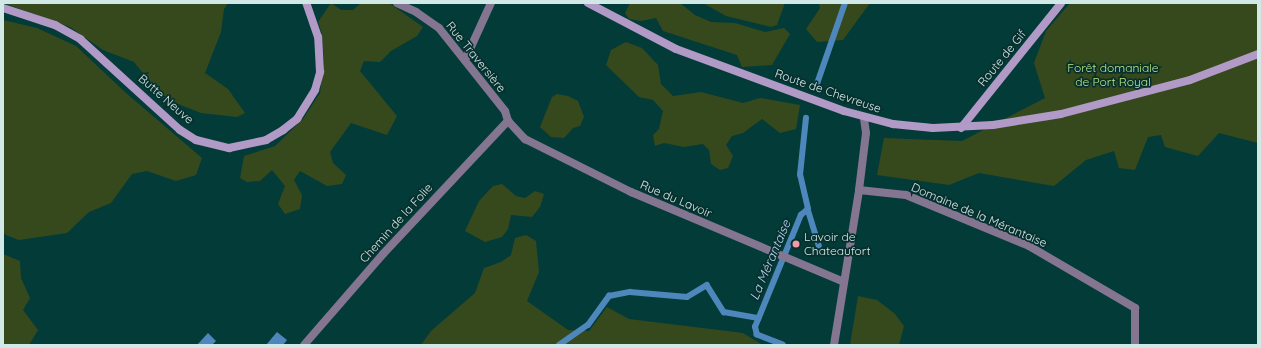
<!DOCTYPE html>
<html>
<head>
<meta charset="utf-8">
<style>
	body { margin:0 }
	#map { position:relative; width:1261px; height:348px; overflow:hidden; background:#033b38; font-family:Quicksand,sans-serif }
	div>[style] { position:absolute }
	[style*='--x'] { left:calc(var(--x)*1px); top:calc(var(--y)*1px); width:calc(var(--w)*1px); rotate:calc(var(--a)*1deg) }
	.green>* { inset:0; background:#36491d }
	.water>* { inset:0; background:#4e87bc }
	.stream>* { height:5.5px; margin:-2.75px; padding:0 2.75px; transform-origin:2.75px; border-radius:2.75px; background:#4e87bc }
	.street>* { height:8px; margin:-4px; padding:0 4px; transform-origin:4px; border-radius:4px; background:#847591 }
	.secondary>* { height:8px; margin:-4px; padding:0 4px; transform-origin:4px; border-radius:4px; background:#b29ac7 }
	.dots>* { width:11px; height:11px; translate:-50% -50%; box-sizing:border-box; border:2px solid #072f2d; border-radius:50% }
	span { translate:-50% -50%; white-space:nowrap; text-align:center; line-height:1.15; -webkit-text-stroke:3.5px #072f2d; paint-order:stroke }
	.street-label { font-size:12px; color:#d0e9e7 }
	.park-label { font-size:12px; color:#bae586 }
	.poi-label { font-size:12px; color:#d0e9e7 }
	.left { translate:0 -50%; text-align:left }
	.water-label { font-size:13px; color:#bad8f6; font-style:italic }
	.frame { position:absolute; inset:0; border:4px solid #d0e9e7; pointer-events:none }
</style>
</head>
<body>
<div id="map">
	<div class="green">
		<i style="clip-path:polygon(3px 3px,228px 3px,224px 9px,221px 32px,205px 73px,228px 89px,245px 113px,237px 117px,201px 113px,163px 98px,134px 62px,103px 50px,70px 27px)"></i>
		<i style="clip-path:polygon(331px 3px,341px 10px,353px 10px,361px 3px,389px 3px,423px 27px,417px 36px,391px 51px,380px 62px,364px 61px,360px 71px,397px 116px,387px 135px,351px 123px,330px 152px,333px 163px,346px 175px,342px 184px,327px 186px,300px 171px,294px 180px,302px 195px,300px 209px,285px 214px,278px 204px,285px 186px,272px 170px,260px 181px,247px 182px,240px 178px,244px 156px,275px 146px,303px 119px,320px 93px,324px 62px,322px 34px,318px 22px)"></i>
		<i style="clip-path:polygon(630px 3px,680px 3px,695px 15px,711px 22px,735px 23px,765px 32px,784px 28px,790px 34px,772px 65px,742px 67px,737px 55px,663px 31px,656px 18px,641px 21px,629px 19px,625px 13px)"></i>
		<i style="clip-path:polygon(703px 3px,785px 3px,777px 25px,771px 27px,726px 16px)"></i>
		<i style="clip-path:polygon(819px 3px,870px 3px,843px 40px,817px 42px,806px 29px,820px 8px)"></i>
		<i style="clip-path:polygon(1070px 3px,1258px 3px,1258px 143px,1219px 133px,1198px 156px,1165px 147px,1161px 135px,1148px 137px,1135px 170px,1119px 168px,1114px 151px,1086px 160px,1054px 186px,979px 173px,949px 185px,877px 175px,884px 138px,962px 141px,1045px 98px,1034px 63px,1046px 31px)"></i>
		<i style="clip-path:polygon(3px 20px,37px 28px,76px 46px,126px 93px,202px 158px,196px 175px,176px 181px,147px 171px,132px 174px,111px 203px,89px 212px,67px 233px,19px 240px,6px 235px,3px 232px)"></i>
		<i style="clip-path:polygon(626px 42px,642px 48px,658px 65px,661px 84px,673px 96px,701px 92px,743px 103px,760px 98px,800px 105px,796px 129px,780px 133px,762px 119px,743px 133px,732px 136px,726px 145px,733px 156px,728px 168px,720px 170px,711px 164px,709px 150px,703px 144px,684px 147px,664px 143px,655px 146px,653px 135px,659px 129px,663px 111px,653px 100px,639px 97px,606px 65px,611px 50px)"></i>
		<i style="clip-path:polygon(557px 94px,568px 96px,578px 101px,584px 117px,580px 126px,573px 128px,564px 138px,551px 137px,540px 127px,552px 97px)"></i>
		<i style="clip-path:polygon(502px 184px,516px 196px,525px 198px,535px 191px,544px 194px,540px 207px,532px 217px,511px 215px,508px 229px,502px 237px,485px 242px,465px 231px,479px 201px,493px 186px)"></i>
		<i style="clip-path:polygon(526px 235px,536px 241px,539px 272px,527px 301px,568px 330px,589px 331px,607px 307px,629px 319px,743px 333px,763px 345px,421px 345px,431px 331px,475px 293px,484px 268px,501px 262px,511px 255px,515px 238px)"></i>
		<i style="clip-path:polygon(3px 254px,20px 261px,21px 278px,30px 298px,23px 310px,38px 330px,29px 345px,3px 345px)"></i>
		<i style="clip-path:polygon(858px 296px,877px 300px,895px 314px,904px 326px,899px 345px,850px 345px)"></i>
	</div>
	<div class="water">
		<i style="clip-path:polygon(277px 332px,287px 340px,283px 345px,266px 345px)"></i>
		<i style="clip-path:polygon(208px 333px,216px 341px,212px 345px,197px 345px)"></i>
	</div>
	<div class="stream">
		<i style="--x:817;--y:84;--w:86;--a:-70.9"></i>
		<i style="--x:808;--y:209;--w:38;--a:73"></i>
		<i style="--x:559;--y:345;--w:35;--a:-35"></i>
		<i style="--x:588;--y:325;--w:36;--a:-54"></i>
		<i style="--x:609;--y:296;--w:21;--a:-11"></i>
		<i style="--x:630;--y:292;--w:57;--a:5"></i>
		<i style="--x:687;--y:297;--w:23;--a:-31"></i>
		<i style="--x:707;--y:285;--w:32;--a:58"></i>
		<i style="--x:724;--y:312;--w:35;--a:10"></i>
		<i style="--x:783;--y:345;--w:28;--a:-159"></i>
		<i style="--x:757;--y:335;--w:8;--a:-104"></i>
		<i style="--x:755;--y:327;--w:121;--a:-67.7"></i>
		<i style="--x:801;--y:215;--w:9;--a:-41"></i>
		<i style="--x:808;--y:209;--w:35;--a:-103"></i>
		<i style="--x:800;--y:175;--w:57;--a:-84"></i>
	</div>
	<div class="street">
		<i style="--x:397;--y:3;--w:21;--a:25"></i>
		<i style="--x:416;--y:12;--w:28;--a:35"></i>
		<i style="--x:439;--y:28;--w:106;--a:51.5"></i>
		<i style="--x:505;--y:111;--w:10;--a:73"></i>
		<i style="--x:508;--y:121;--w:25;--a:47"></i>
		<i style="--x:525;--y:139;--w:119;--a:26.6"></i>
		<i style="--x:631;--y:192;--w:231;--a:22.9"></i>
		<i style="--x:465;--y:60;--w:63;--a:-65.5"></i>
		<i style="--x:859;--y:190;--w:47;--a:6.1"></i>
		<i style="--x:906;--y:195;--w:133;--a:22.5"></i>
		<i style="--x:1029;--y:246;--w:123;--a:30.3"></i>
		<i style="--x:1135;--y:308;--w:37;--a:90"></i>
		<i style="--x:304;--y:345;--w:121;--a:-49"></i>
		<i style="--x:383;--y:254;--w:183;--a:-46.8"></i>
		<i style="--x:834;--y:345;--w:157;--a:-80.8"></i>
		<i style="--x:859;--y:190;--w:57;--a:-83"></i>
		<i style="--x:866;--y:133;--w:15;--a:-98"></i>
	</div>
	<div class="secondary">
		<i style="--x:588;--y:3;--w:99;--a:27.6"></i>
		<i style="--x:676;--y:49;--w:179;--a:20.3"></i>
		<i style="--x:844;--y:111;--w:51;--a:14.9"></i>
		<i style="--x:893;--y:124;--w:40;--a:5.7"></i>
		<i style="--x:933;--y:128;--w:60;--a:-2.9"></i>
		<i style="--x:993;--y:125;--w:69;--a:-9.2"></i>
		<i style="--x:1061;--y:114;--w:133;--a:-14.8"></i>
		<i style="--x:1190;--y:80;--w:73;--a:-20.9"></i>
		<i style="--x:3;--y:8;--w:55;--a:18.1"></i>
		<i style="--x:55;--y:25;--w:29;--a:29"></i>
		<i style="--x:80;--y:39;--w:135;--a:42.3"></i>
		<i style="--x:180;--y:130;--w:19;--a:32"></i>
		<i style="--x:196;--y:140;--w:34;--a:14"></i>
		<i style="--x:229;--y:148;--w:38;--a:-12"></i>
		<i style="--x:266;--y:140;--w:20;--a:-30"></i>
		<i style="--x:283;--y:130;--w:18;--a:-38"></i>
		<i style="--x:297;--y:119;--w:34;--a:-58"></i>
		<i style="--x:315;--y:90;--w:19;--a:-74"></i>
		<i style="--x:320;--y:72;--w:35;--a:-93"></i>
		<i style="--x:318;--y:37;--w:36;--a:-109"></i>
		<i style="--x:961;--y:128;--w:160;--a:-51.3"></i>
	</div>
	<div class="dots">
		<i style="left:796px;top:244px;background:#f39aa9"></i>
	</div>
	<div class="street-label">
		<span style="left:476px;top:57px;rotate:51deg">Rue Traversière</span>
		<span style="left:1002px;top:58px;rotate:-51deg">Route de Gif</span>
		<span style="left:828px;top:91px;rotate:19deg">Route de Chevreuse</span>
		<span style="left:166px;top:99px;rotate:41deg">Butte Neuve</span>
		<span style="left:676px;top:199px;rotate:23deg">Rue du Lavoir</span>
		<span style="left:979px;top:215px;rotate:23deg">Domaine de la Mérantaise</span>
		<span style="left:396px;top:223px;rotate:-48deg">Chemin de la Folie</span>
	</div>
	<div class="park-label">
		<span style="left:1113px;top:75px">Forêt domaniale<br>de Port Royal</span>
	</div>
	<div class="poi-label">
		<span class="left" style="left:804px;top:244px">Lavoir de<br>Chateaufort</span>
	</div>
	<div class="water-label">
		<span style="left:770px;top:260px;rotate:-67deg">La Mérantaise</span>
	</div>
	<div class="frame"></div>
</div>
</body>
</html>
